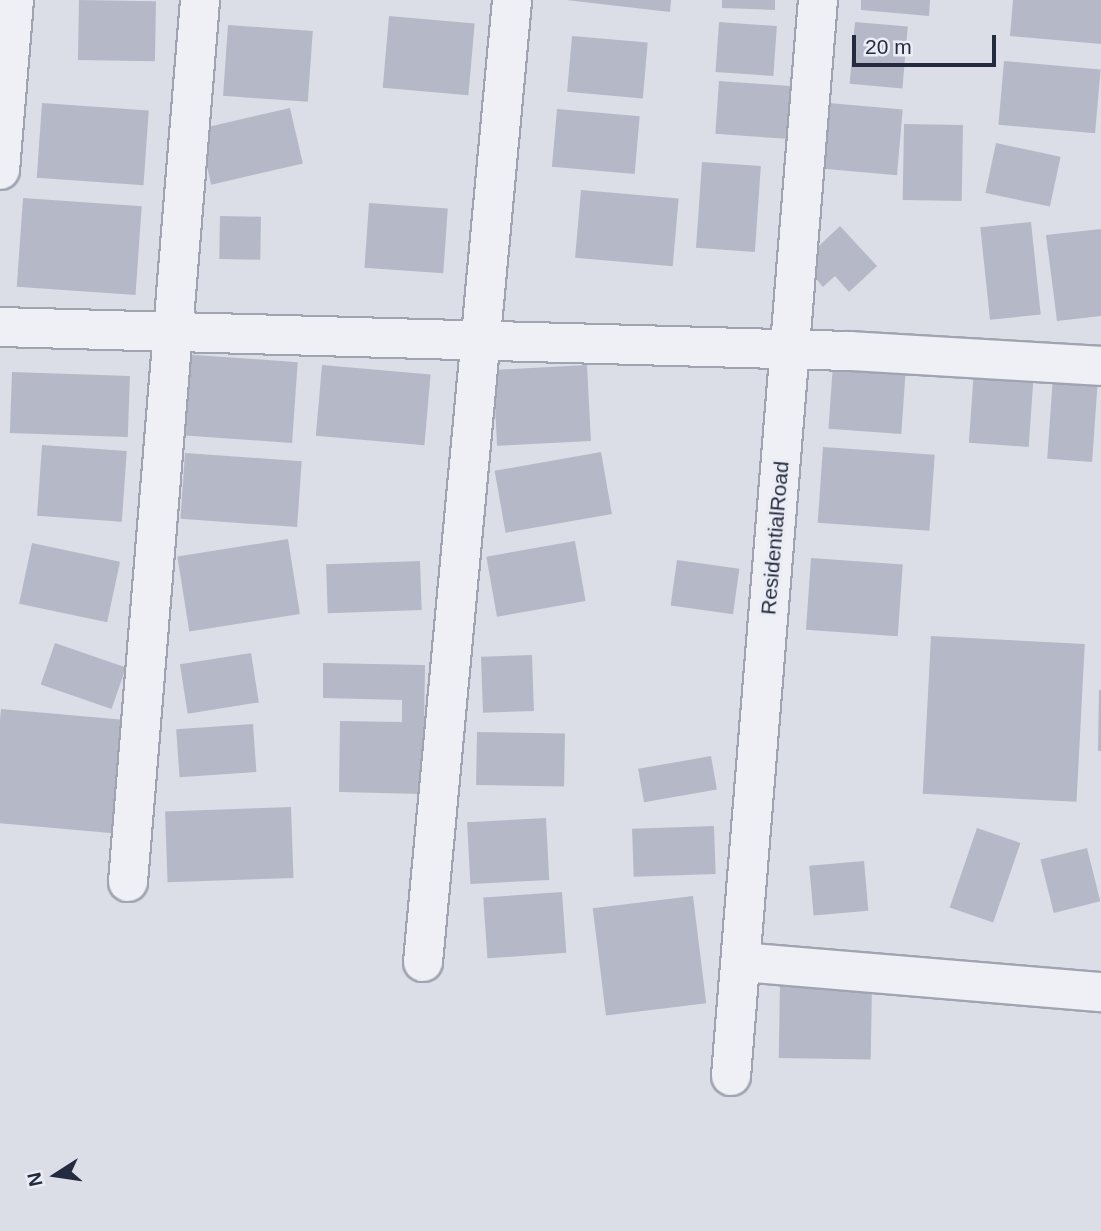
<!DOCTYPE html>
<html>
<head>
<meta charset="utf-8">
<style>
	body { margin:0 }
	#map { position:relative; width:1101px; height:1231px; overflow:hidden; background:#dbdee7; font-family:Helvetica,sans-serif }
	div>[style] { position:absolute }
	[style*='--x'] { left:calc(var(--x)*1px); top:calc(var(--y)*1px); width:calc(var(--w)*1px); rotate:calc(var(--a)*1deg) }
	.building>* { inset:0; background:#b5b9c7; transform-origin:0 0 }
	.roads { filter:drop-shadow(2px 0 #a0a4b1) drop-shadow(-2px 0 #a0a4b1) drop-shadow(0 2px #a0a4b1) drop-shadow(0 -2px #a0a4b1) }
	.minor>* { height:38px; margin:-19px; padding:0 19px; transform-origin:19px; border-radius:19px; background:#eef0f5 }
	span { translate:-50% -50%; white-space:nowrap; text-align:center; line-height:1.15; -webkit-text-stroke:6px #ebedf5; paint-order:stroke }
	.street-label { font-size:21px; color:#242a3f }
	.north { position:absolute; left:21px; top:1140px; width:70px; height:70px; -webkit-text-stroke:5px #ebedf5; paint-order:stroke; rotate:258deg; font-size:19px; font-weight:700; line-height:28px; text-align:center; color:#242a3f }
	.north::after { content:''; display:block; margin:auto; width:24px; height:32px; background:#242a3f; clip-path:polygon(50% 0,100% 100%,50% 72%,0 100%) }
	.scale { position:absolute; left:852px; top:35px; width:144px; height:32px; box-sizing:border-box; border:4px solid #242a3f; border-top:0; padding-left:9px; font-size:21px; line-height:24px; white-space:nowrap; color:#242a3f; -webkit-text-stroke:5px #ebedf5; paint-order:stroke }
</style>
</head>
<body>
<div id="map">
	<div class="building">
		<i style="left:79px;top:0;width:77px;height:60px;rotate:1deg"></i>
		<i style="clip-path:polygon(566px 0,671px 0,670px 12px)"></i>
		<i style="clip-path:polygon(722px 0,775px 0,775px 10px,722px 8px)"></i>
		<i style="clip-path:polygon(861px 0,930px 0,929px 16px,861px 10px)"></i>
		<i style="clip-path:polygon(1013px 0,1101px 0,1101px 44px,1010px 36px)"></i>
		<i style="left:389px;top:16px;width:86px;height:72px;rotate:5deg"></i>
		<i style="left:719px;top:22px;width:58px;height:50px;rotate:4deg"></i>
		<i style="left:855px;top:22px;width:53px;height:62px;rotate:5deg"></i>
		<i style="left:228px;top:25px;width:85px;height:71px;rotate:4deg"></i>
		<i style="left:572px;top:36px;width:76px;height:56px;rotate:5deg"></i>
		<i style="left:1004px;top:61px;width:97px;height:64px;rotate:5deg"></i>
		<i style="left:719px;top:81px;width:75px;height:53px;rotate:4deg"></i>
		<i style="left:42px;top:103px;width:107px;height:75px;rotate:4deg"></i>
		<i style="left:829px;top:103px;width:74px;height:66px;rotate:5deg"></i>
		<i style="left:290px;top:108px;width:57px;height:94px;rotate:77deg"></i>
		<i style="left:557px;top:109px;width:83px;height:58px;rotate:5deg"></i>
		<i style="left:904px;top:124px;width:59px;height:76px;rotate:1deg"></i>
		<i style="left:996px;top:143px;width:66px;height:51px;rotate:12deg"></i>
		<i style="left:702px;top:162px;width:59px;height:86px;rotate:4deg"></i>
		<i style="left:581px;top:190px;width:98px;height:68px;rotate:5deg"></i>
		<i style="left:23px;top:198px;width:119px;height:89px;rotate:4deg"></i>
		<i style="left:369px;top:203px;width:79px;height:65px;rotate:4deg"></i>
		<i style="left:220px;top:216px;width:41px;height:43px;rotate:1deg"></i>
		<i style="left:1031px;top:222px;width:93px;height:51px;rotate:84deg"></i>
		<i style="clip-path:polygon(840px 226px,877px 266px,849px 292px,835px 276px,823px 287px,802px 262px)"></i>
		<i style="clip-path:polygon(1101px 229px,1101px 316px,1057px 321px,1046px 235px)"></i>
		<i style="left:181px;top:354px;width:117px;height:81px;rotate:4deg"></i>
		<i style="left:833px;top:364px;width:73px;height:65px;rotate:4deg"></i>
		<i style="left:322px;top:365px;width:109px;height:71px;rotate:5deg"></i>
		<i style="left:587px;top:365px;width:76px;height:94px;rotate:87deg"></i>
		<i style="left:974px;top:369px;width:60px;height:74px;rotate:4deg"></i>
		<i style="left:12px;top:372px;width:118px;height:61px;rotate:2deg"></i>
		<i style="left:1053px;top:376px;width:45px;height:83px;rotate:4deg"></i>
		<i style="left:42px;top:445px;width:85px;height:71px;rotate:4deg"></i>
		<i style="left:823px;top:447px;width:112px;height:76px;rotate:4deg"></i>
		<i style="left:601px;top:452px;width:63px;height:108px;rotate:80deg"></i>
		<i style="left:185px;top:453px;width:117px;height:66px;rotate:4deg"></i>
		<i style="left:288px;top:539px;width:76px;height:112px;rotate:81deg"></i>
		<i style="left:575px;top:541px;width:61px;height:90px;rotate:80deg"></i>
		<i style="left:32px;top:543px;width:90px;height:62px;rotate:12deg"></i>
		<i style="left:811px;top:558px;width:92px;height:72px;rotate:4deg"></i>
		<i style="left:677px;top:560px;width:63px;height:46px;rotate:8deg"></i>
		<i style="left:420px;top:561px;width:49px;height:94px;rotate:88deg"></i>
		<i style="left:931px;top:636px;width:154px;height:158px;rotate:3deg"></i>
		<i style="left:55px;top:643px;width:75px;height:44px;rotate:19deg"></i>
		<i style="left:251px;top:653px;width:50px;height:72px;rotate:81deg"></i>
		<i style="left:532px;top:655px;width:56px;height:51px;rotate:88deg"></i>
		<i style="clip-path:polygon(323px 663px,425px 665px,423px 794px,339px 792px,340px 721px,402px 722px,402px 700px,323px 698px)"></i>
		<i style="clip-path:polygon(1099px 690px,1101px 690px,1101px 751px,1098px 751px)"></i>
		<i style="left:1px;top:709px;width:131px;height:114px;rotate:5deg"></i>
		<i style="left:253px;top:724px;width:48px;height:77px;rotate:86deg"></i>
		<i style="left:477px;top:732px;width:88px;height:53px;rotate:1deg"></i>
		<i style="left:711px;top:756px;width:34px;height:74px;rotate:80deg"></i>
		<i style="left:291px;top:807px;width:71px;height:126px;rotate:88deg"></i>
		<i style="left:546px;top:818px;width:62px;height:79px;rotate:87deg"></i>
		<i style="left:714px;top:826px;width:48px;height:82px;rotate:88deg"></i>
		<i style="left:977px;top:828px;width:46px;height:84px;rotate:19deg"></i>
		<i style="left:1087px;top:848px;width:55px;height:48px;rotate:76deg"></i>
		<i style="left:864px;top:861px;width:50px;height:55px;rotate:85deg"></i>
		<i style="left:562px;top:892px;width:61px;height:79px;rotate:86deg"></i>
		<i style="left:693px;top:896px;width:108px;height:101px;rotate:83deg"></i>
		<i style="left:780px;top:984px;width:92px;height:74px;rotate:1deg"></i>
	</div>
	<div class="roads">
		<div class="minor">
			<i style="--x:0;--y:170;--w:171;--a:-85.3"></i>
			<i style="--x:0;--y:327;--w:850;--a:1.62"></i>
			<i style="--x:850;--y:351;--w:251;--a:3.4"></i>
			<i style="--x:128;--y:882;--w:885;--a:-85.33"></i>
			<i style="--x:423;--y:962;--w:966;--a:-84.71"></i>
			<i style="--x:741;--y:962;--w:361;--a:4.8"></i>
			<i style="--x:731;--y:1076;--w:1080;--a:-85.38"></i>
		</div>
	</div>
	<div class="street-label">
		<span style="left:775px;top:538px;rotate:-85deg">ResidentialRoad</span>
	</div>
	<div class="north">N</div>
	<div class="scale">20 m</div>
</div>
</body>
</html>
